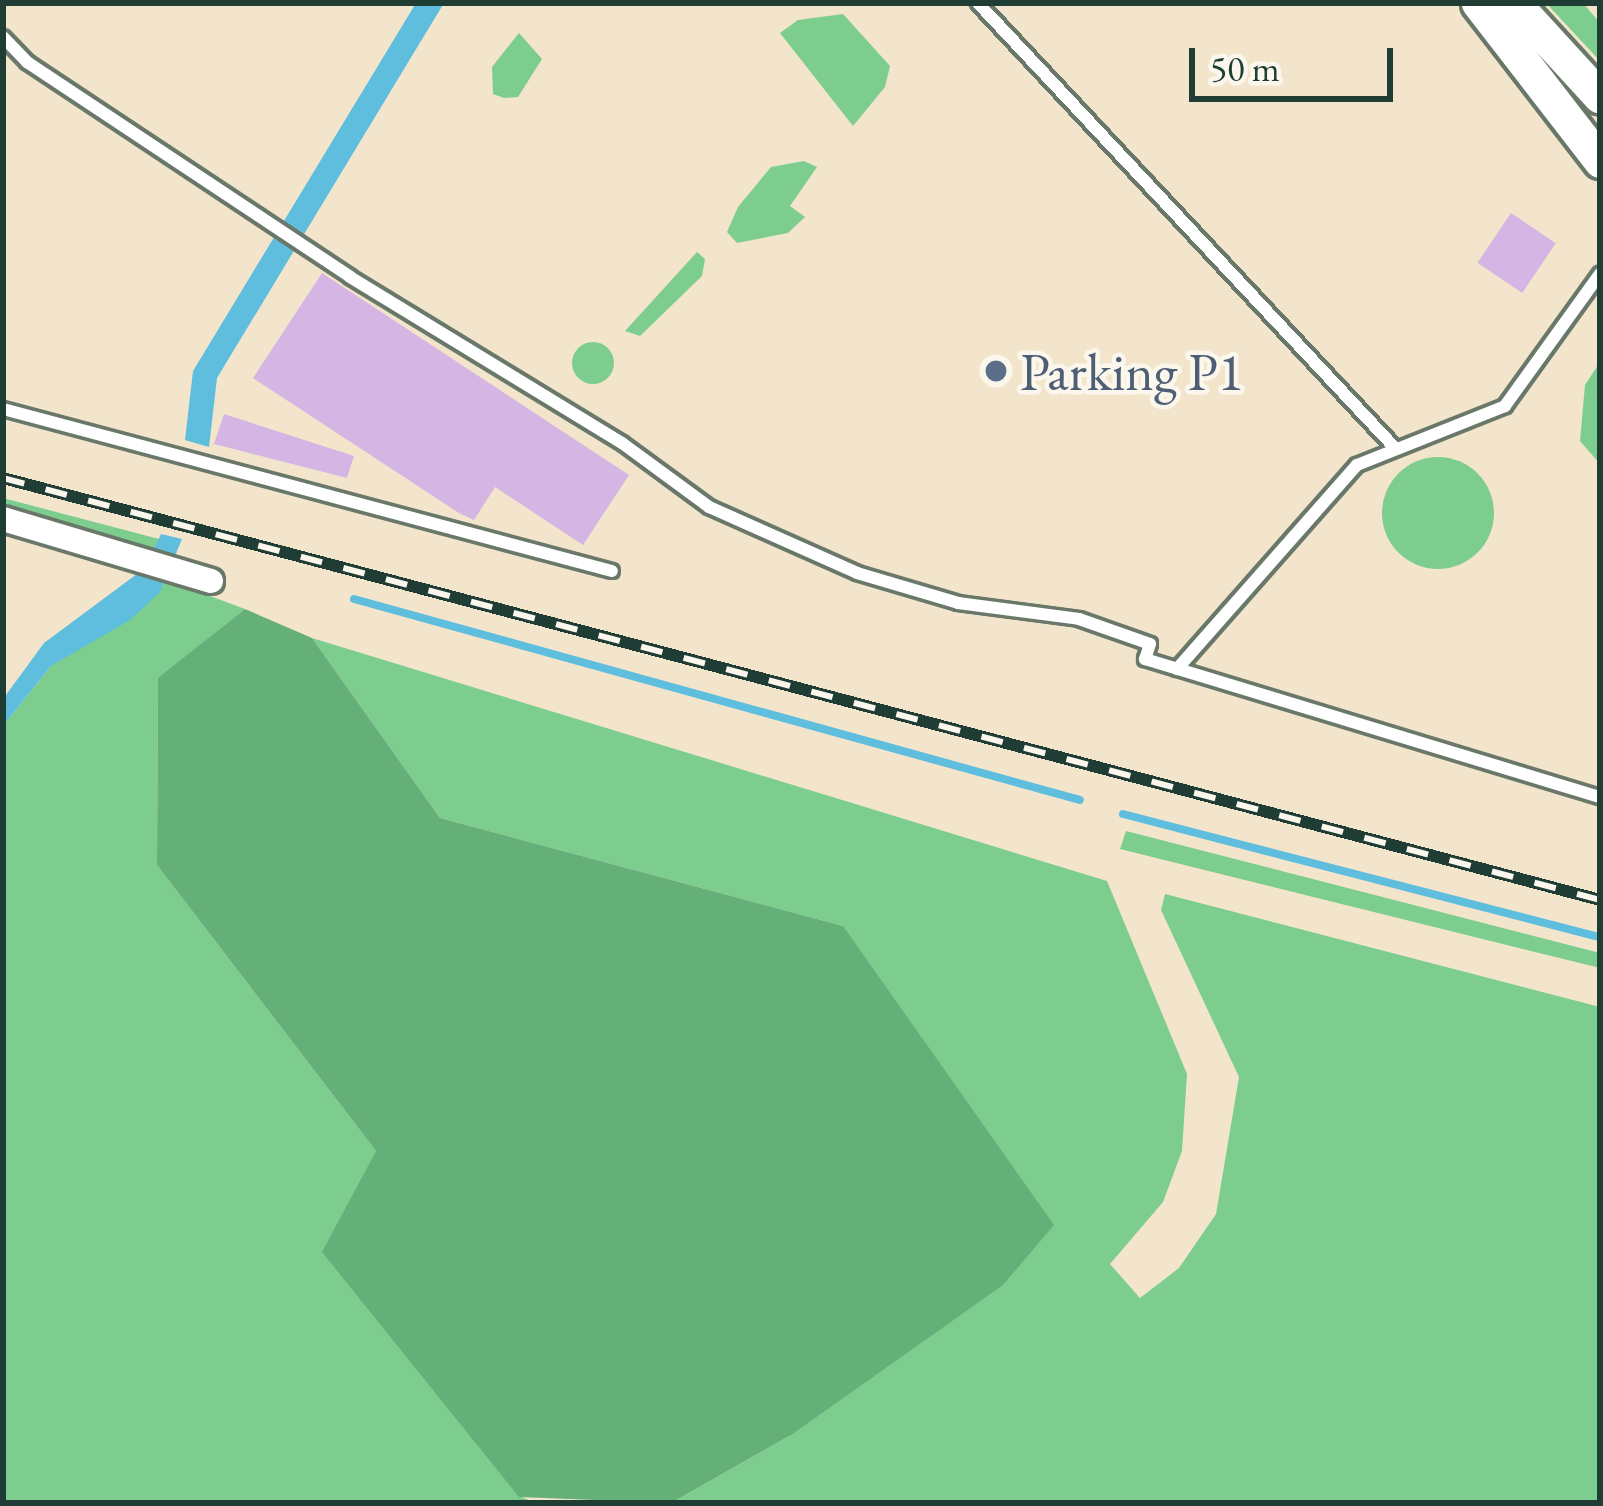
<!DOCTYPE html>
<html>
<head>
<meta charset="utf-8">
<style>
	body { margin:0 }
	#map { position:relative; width:1603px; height:1506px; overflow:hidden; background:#f3e5cc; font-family:"EB Garamond",serif }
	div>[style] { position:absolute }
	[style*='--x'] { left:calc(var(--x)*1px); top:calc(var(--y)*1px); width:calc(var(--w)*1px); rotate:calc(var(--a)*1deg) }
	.green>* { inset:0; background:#7ccd8e }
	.round { border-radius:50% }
	.forest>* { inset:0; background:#65b079 }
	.water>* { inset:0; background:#5fbedd }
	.stream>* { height:8px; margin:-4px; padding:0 4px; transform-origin:4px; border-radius:4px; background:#5fbedd }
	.building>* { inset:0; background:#d5b5e3; transform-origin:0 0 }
	.roads { filter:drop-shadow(3px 0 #697869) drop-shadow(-3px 0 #697869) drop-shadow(0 3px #697869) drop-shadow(0 -3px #697869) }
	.service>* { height:12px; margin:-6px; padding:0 6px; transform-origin:6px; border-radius:6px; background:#fff }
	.minor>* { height:24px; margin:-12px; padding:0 12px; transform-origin:12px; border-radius:12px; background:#fff }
	.secondary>* { height:33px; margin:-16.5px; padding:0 16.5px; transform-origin:16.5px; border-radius:16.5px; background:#fff }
	.rail>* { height:12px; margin-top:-6px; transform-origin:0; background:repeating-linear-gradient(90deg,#fbf7ec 0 22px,#1f3d34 0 44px); box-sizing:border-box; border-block:3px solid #1f3d34 }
	.dots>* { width:33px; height:33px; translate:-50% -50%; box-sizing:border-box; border:6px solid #fbf7ec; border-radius:50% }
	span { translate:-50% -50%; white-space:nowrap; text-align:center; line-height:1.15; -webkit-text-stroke:9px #fbf7ec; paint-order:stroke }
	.service-label { font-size:54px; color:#4e5e75 }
	.left { translate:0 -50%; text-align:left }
	.frame { position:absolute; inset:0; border:6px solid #1f3d34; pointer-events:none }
	.scale { position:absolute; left:1189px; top:48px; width:204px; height:54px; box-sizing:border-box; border:6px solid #1f3d34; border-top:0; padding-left:15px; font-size:36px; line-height:42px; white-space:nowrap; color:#1f3d34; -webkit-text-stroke:9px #fbf7ec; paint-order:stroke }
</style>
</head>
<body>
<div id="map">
	<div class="green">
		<i style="clip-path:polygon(1546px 3px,1583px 3px,1600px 23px,1600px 61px)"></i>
		<i style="clip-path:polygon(843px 14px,890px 66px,885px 87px,853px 126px,780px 33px,798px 20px)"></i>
		<i style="clip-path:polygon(519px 33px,542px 59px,518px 97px,504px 98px,493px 94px,492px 67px)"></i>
		<i style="clip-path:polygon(804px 161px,817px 167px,790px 206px,805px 217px,788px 233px,737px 243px,727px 232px,738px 207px,771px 167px)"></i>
		<i style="clip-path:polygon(697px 252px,705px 259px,702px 276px,640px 336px,625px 331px)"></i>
		<i class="round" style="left:572px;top:342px;width:42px;height:42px"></i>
		<i style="clip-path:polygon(1600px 362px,1600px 464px,1580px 441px,1585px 385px)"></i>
		<i class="round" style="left:1382px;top:457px;width:112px;height:112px"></i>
		<i style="clip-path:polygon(3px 498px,159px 539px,155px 555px,3px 512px)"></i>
		<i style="clip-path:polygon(167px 580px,245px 609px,158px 679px,157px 865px,376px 1151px,519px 1496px,536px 1503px,3px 1503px,3px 726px,51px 666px)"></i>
		<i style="clip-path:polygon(312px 638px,1107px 881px,1187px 1074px,1182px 1151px,1163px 1202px,1110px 1264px,1140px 1298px,1179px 1268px,1216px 1214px,1239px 1077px,1161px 910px,1165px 894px,1600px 1007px,1600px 1503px,671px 1503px,791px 1435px,843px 926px,440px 818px)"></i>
		<i style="clip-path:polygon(1126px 831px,1600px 953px,1600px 968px,1120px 849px)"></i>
	</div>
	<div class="forest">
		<i style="clip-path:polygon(245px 609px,312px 638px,440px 818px,843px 926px,1054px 1225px,1003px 1285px,791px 1435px,671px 1503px,519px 1497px,322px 1252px,376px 1151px,157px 865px,158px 678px)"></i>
	</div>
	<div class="water">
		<i style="clip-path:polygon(416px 3px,444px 3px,217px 378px,209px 447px,185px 440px,193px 371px)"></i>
		<i style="clip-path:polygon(161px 534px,182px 539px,160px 592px,130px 620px,51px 666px,3px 726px,3px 699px,44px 643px,145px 568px)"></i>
	</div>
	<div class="stream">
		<i style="--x:354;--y:599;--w:753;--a:15.48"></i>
		<i style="--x:1123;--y:814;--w:493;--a:14.5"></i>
	</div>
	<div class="building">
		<i style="left:1511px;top:213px;width:54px;height:60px;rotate:34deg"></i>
		<i style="clip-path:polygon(322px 273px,629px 475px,583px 545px,495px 487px,474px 520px,459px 513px,253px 378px)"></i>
		<i style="clip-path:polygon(224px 414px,354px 456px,347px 478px,214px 444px)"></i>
	</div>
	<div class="roads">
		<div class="service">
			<i style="--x:978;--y:3;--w:610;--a:46.86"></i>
			<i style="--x:3;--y:37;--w:35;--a:46"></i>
			<i style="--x:27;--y:62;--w:388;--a:33.6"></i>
			<i style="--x:350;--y:277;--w:319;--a:31.4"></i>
			<i style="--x:622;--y:443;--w:108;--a:36.3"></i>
			<i style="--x:709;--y:507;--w:162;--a:24"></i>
			<i style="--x:857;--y:573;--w:105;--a:16.5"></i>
			<i style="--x:958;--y:603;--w:122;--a:7.5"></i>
			<i style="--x:1079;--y:619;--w:75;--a:19.4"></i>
			<i style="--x:1150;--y:644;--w:16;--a:108"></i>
			<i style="--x:1145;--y:659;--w:475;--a:16.9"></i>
			<i style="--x:3;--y:409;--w:630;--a:14.9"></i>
			<i style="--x:1177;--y:669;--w:272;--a:-48.6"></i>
			<i style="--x:1357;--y:465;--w:159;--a:-21.7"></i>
			<i style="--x:1505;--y:406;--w:163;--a:-54.3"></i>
		</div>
		<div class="minor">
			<i style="--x:3;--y:519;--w:217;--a:16.6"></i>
		</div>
		<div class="secondary">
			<i style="--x:1478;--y:3;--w:200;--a:52.3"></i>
			<i style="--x:1514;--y:3;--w:127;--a:47.5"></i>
		</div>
	</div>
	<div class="rail">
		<i style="--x:3;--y:478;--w:1652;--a:14.8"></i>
	</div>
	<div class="dots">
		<i style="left:996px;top:371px;background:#5c6f8a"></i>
	</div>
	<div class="service-label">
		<span class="left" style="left:1020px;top:371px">Parking P1</span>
	</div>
	<div class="frame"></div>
	<div class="scale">50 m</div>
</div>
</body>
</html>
